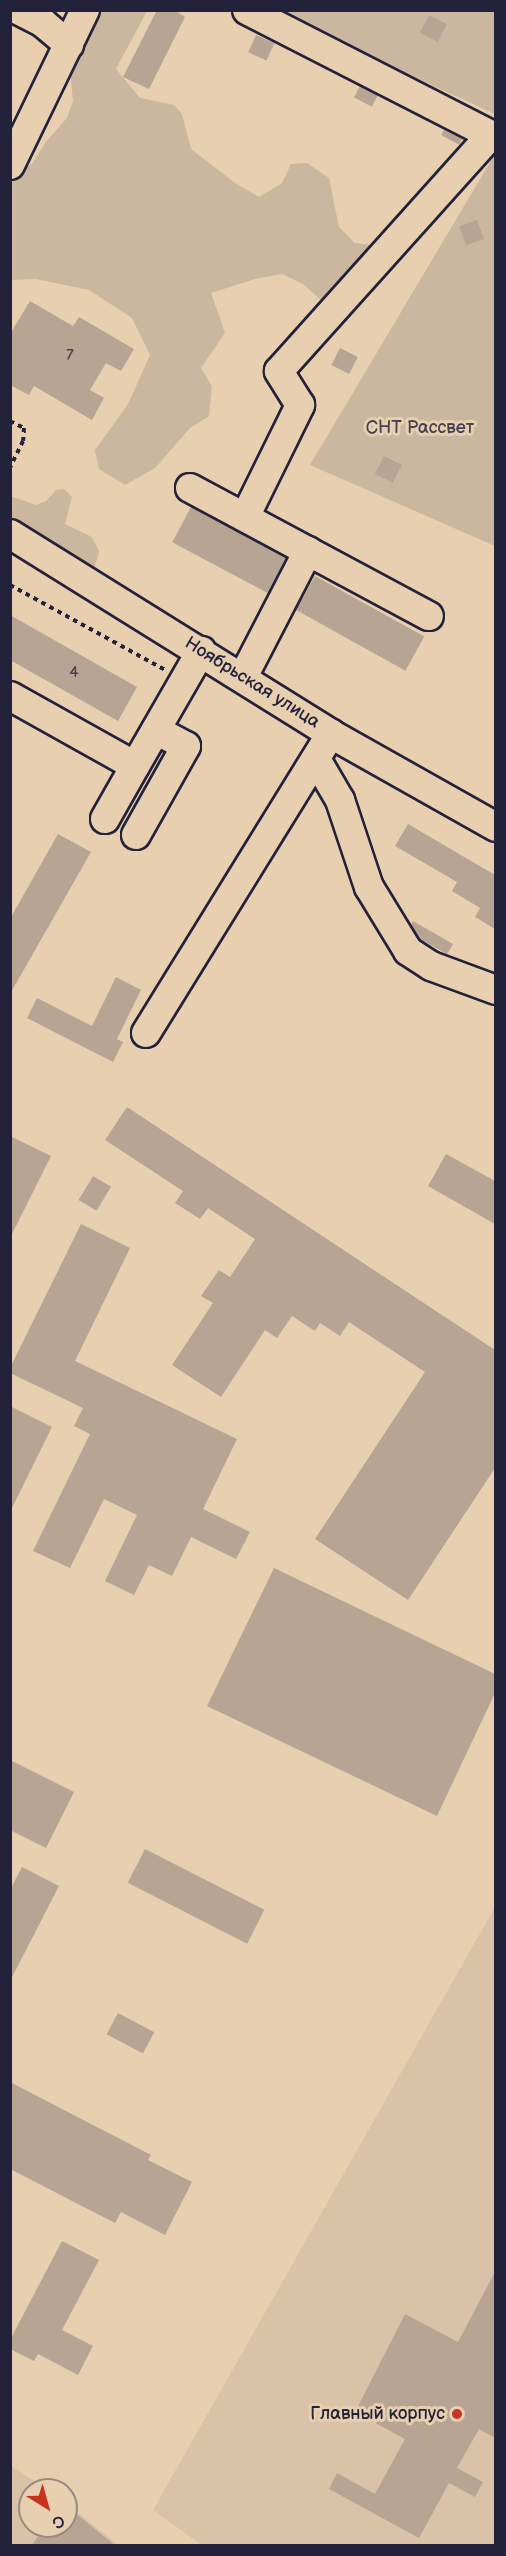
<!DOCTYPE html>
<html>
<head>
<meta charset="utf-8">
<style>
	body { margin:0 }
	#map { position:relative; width:506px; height:2556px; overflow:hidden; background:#e8cfb0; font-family:"Balsamiq Sans",sans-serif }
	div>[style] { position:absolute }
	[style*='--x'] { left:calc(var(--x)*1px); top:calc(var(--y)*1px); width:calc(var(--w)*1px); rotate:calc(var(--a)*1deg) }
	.built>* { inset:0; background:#d9c2a7 }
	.green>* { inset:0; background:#cbb69f }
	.building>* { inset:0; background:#b7a493; transform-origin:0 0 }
	.path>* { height:4px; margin-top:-2px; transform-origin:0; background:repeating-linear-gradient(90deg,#22223b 0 4.5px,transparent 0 9px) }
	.roads { filter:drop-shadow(2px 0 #22223b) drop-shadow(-2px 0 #22223b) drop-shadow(0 2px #22223b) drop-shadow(0 -2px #22223b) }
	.minor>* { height:28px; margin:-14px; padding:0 14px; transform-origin:14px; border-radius:14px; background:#e8cfb0 }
	.dots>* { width:16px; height:16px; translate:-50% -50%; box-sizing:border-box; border:3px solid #e8cfb0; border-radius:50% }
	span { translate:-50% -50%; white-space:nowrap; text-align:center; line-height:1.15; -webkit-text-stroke:6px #e8cfb0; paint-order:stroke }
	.number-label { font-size:15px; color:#474251 }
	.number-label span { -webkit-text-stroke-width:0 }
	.park-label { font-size:18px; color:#44404f }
	.street-label { font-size:18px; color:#22223b }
	.poi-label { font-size:18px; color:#22223b }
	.right { translate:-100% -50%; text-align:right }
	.frame { position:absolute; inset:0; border:12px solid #22223b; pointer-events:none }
	.north { position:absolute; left:18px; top:2478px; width:60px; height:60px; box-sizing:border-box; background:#e8cfb0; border:2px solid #998a81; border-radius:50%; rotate:143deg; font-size:16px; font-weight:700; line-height:24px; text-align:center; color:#22223b }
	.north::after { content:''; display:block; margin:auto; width:21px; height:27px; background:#c8321e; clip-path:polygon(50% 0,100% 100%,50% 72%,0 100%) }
</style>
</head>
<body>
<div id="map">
	<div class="built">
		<i style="clip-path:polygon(495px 1907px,495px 2545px,202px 2545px,153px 2510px)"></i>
		<i style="clip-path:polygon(10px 2465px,48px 2490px,30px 2490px,30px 2526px,66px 2526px,66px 2503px,118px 2545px,11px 2545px)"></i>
	</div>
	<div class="green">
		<i style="clip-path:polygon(99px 11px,147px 11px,116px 69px,140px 98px,174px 105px,182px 114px,191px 149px,235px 183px,259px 197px,282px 183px,291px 164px,307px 163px,329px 178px,339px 227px,355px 243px,371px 245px,371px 256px,322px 301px,303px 284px,282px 274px,255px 279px,211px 293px,225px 333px,201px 368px,212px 386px,209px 416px,190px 428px,155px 468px,125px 485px,99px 469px,95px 450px,128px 404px,150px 355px,132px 318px,89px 290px,36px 279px,11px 280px,10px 174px,32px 164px,45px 143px,67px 118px,73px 101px,70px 72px)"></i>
		<i style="clip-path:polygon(270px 11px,495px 11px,495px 114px)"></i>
		<i style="clip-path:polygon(495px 154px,495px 546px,310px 465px)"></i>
		<i style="clip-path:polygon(64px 489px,72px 497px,65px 524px,92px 537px,99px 551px,95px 566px,87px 568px,66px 554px,55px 542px,22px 526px,11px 524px,10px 496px,36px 505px,46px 501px,56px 490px)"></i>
	</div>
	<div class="building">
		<i style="clip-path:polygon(157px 10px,174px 10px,185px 17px,149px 89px,123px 77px)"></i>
		<i style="left:429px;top:15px;width:20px;height:20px;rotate:27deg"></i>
		<i style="left:256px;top:35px;width:20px;height:19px;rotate:24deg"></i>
		<i style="left:360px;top:86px;width:20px;height:13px;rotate:27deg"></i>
		<i style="left:444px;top:130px;width:20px;height:6px;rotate:27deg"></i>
		<i style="left:477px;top:220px;width:20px;height:19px;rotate:70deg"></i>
		<i style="clip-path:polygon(30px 301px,73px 326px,79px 317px,134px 349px,121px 371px,106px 363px,90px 390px,104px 398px,92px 420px,34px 386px,29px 395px,10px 385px,10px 334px)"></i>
		<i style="left:340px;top:348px;width:20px;height:19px;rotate:27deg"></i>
		<i style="left:384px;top:456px;width:20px;height:20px;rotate:27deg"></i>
		<i style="left:191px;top:507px;width:108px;height:40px;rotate:28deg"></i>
		<i style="left:315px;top:576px;width:125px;height:39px;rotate:29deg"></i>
		<i style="clip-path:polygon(10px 615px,137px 687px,118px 721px,10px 660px)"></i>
		<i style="clip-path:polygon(408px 824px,495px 875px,495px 929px,475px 917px,480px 908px,452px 891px,457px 882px,395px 846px)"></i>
		<i style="clip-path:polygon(58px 834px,91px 852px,10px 994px,10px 919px)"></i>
		<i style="clip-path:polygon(413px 921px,453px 944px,447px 954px,420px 939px,411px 925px)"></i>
		<i style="clip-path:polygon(116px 977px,141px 990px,117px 1039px,123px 1042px,113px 1062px,27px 1018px,37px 998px,92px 1026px)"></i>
		<i style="clip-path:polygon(127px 1107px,495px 1350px,495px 1468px,408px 1600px,315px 1539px,425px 1372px,349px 1322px,340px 1336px,320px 1323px,315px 1331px,292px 1316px,277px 1338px,265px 1330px,221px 1397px,172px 1365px,213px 1303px,201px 1296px,219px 1270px,230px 1277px,255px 1239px,208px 1208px,200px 1219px,175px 1203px,183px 1191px,105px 1140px)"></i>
		<i style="clip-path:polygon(10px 1136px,51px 1156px,10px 1238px)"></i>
		<i style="clip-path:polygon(446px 1154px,495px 1181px,495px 1224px,428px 1186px)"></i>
		<i style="left:93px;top:1176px;width:21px;height:28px;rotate:31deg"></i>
		<i style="clip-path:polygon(81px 1224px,130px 1248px,75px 1361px,237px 1439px,203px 1509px,250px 1532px,236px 1559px,191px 1537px,172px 1576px,149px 1565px,134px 1595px,105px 1581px,137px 1515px,104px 1499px,70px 1568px,33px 1551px,90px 1434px,74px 1426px,83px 1408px,10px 1373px,10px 1368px)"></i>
		<i style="clip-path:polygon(10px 1406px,52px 1427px,10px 1512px)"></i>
		<i style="clip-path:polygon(274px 1568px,495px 1674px,495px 1693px,437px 1816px,207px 1706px)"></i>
		<i style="clip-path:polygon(10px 1760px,74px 1792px,46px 1848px,10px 1830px)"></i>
		<i style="left:145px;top:1849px;width:134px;height:38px;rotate:27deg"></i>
		<i style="clip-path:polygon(22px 1867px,59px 1886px,10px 1981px,10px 1890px)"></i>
		<i style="left:118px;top:2013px;width:41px;height:24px;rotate:28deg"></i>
		<i style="clip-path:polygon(10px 2082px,151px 2155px,148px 2160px,192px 2182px,165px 2235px,121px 2212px,115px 2223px,10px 2169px)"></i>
		<i style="clip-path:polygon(62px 2241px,99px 2260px,62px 2330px,93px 2346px,78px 2375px,38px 2354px,34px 2361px,10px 2349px,10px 2340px)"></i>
		<i style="clip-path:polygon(495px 2272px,495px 2438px,479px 2429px,457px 2468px,483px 2482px,475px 2497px,449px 2483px,419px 2538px,329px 2489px,337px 2473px,375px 2494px,405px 2439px,355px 2412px,405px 2314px,458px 2342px)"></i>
		<i style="clip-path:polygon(66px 2505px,90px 2525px,116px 2546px,31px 2546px,46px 2526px,66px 2526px)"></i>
	</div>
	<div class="path">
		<i style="--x:10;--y:421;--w:16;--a:27"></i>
		<i style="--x:24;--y:428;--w:13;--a:94"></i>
		<i style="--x:23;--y:441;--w:30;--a:116"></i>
		<i style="--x:10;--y:585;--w:177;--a:28.7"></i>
	</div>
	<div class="roads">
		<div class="minor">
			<i style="--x:18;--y:10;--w:28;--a:27"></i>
			<i style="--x:43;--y:23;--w:34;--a:40"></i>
			<i style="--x:10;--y:165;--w:172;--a:-64.2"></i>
			<i style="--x:190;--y:488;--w:271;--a:28.2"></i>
			<i style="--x:245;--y:517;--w:125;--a:-63.8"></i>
			<i style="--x:300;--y:405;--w:40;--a:-122"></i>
			<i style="--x:279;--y:371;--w:317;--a:-48.1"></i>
			<i style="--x:491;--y:135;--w:274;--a:-152.9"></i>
			<i style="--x:10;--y:534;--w:378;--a:31.9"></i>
			<i style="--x:331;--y:734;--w:189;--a:29.4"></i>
			<i style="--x:243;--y:677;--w:142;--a:-62.7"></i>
			<i style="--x:10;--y:696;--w:143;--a:29.2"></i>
			<i style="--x:135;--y:766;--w:133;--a:-60.1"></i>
			<i style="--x:316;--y:759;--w:48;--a:59.7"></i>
			<i style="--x:340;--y:800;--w:92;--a:71.6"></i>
			<i style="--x:369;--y:887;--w:75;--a:58.6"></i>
			<i style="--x:408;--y:951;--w:27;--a:33"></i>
			<i style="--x:431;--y:966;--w:69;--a:20.3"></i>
			<i style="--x:105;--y:819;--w:61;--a:-60.5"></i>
			<i style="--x:136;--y:835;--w:102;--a:-60.7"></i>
			<i style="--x:186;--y:746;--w:34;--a:-152"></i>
			<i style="--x:146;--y:1033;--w:352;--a:-58.3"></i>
		</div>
	</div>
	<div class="dots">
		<i style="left:457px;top:2414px;background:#c8321e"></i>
	</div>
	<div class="number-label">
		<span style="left:70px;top:356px">7</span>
		<span style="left:74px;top:673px">4</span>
	</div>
	<div class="park-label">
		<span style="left:420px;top:428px">СНТ Рассвет</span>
	</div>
	<div class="street-label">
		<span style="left:252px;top:683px;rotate:32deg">Ноябрьская улица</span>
	</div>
	<div class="poi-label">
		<span class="right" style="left:445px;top:2414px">Главный корпус</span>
	</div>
	<div class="frame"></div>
	<div class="north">С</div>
</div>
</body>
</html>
